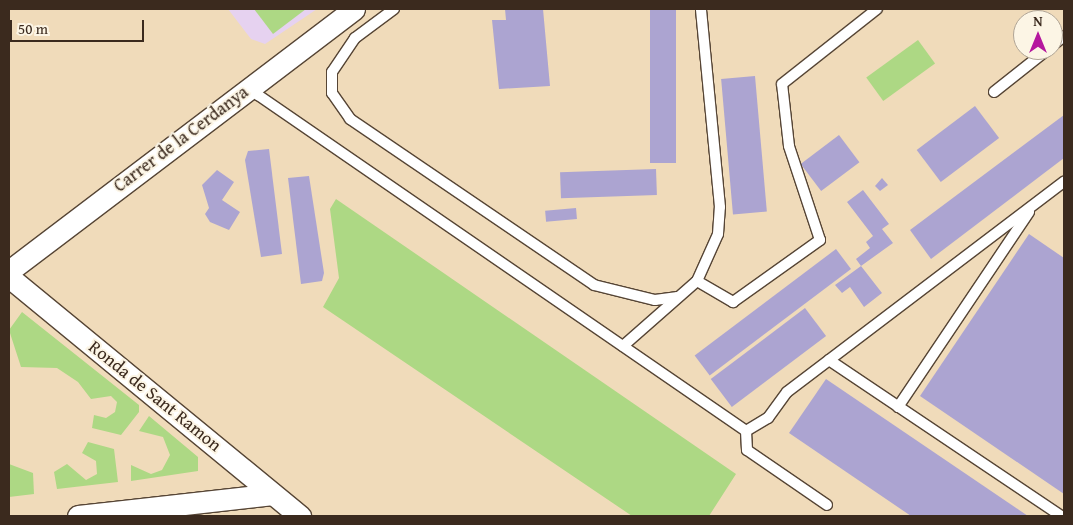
<!DOCTYPE html>
<html>
<head>
<meta charset="utf-8">
<style>
	body { margin:0 }
	#map { position:relative; width:1073px; height:525px; overflow:hidden; background:#f0dbba; font-family:"Gentium Book Plus",serif }
	div>[style] { position:absolute }
	[style*='--x'] { left:calc(var(--x)*1px); top:calc(var(--y)*1px); width:calc(var(--w)*1px); rotate:calc(var(--a)*1deg) }
	.built>* { inset:0; background:#e6d2f0 }
	.green>* { inset:0; background:#add884; transform-origin:0 0 }
	.building>* { inset:0; background:#aca4d1; transform-origin:0 0 }
	.roads { filter:drop-shadow(1px 0 #564535) drop-shadow(-1px 0 #564535) drop-shadow(0 1px #564535) drop-shadow(0 -1px #564535) }
	.service>* { height:10px; margin:-5px; padding:0 5px; transform-origin:5px; border-radius:5px; background:#fff }
	.minor>* { height:21px; margin:-10.5px; padding:0 10.5px; transform-origin:10.5px; border-radius:10.5px; background:#fff }
	span { translate:-50% -50%; white-space:nowrap; text-align:center; line-height:1.15; -webkit-text-stroke:4px #fcf5e5; paint-order:stroke }
	.street-label { font-size:18px; color:#3b2a1e }
	.frame { position:absolute; inset:0; border:10px solid #3b2a1e; pointer-events:none }
	.north { position:absolute; left:1013px; top:10px; width:50px; height:50px; box-sizing:border-box; background:#fcf5e5; border:1px solid #afa495; border-radius:50%; rotate:0deg; font-size:14px; font-weight:700; line-height:20px; text-align:center; color:#3b2a1e }
	.north::after { content:''; display:block; margin:auto; width:18px; height:22px; background:#b5179e; clip-path:polygon(50% 0,100% 100%,50% 72%,0 100%) }
	.scale { position:absolute; left:10px; top:20px; width:134px; height:22px; box-sizing:border-box; border:2px solid #3b2a1e; border-top:0; padding-left:6px; font-size:15px; line-height:18px; white-space:nowrap; color:#3b2a1e; -webkit-text-stroke:4px #fcf5e5; paint-order:stroke }
</style>
</head>
<body>
<div id="map">
	<div class="built">
		<i style="clip-path:polygon(228px 9px,317px 9px,265px 44px,251px 39px)"></i>
	</div>
	<div class="green">
		<i style="clip-path:polygon(254px 9px,306px 9px,273px 34px)"></i>
		<i style="left:918px;top:40px;width:29px;height:64px;rotate:54deg"></i>
		<i style="clip-path:polygon(336px 199px,736px 474px,709px 516px,632px 516px,323px 307px,339px 278px,330px 209px)"></i>
		<i style="clip-path:polygon(22px 312px,139px 405px,139px 412px,121px 435px,92px 428px,94px 415px,106px 418px,115px 412px,117px 402px,111px 396px,91px 399px,78px 382px,57px 368px,21px 367px,9px 330px)"></i>
		<i style="clip-path:polygon(149px 416px,198px 457px,198px 471px,131px 481px,131px 465px,151px 474px,162px 470px,170px 455px,163px 437px,139px 431px)"></i>
		<i style="clip-path:polygon(88px 442px,114px 449px,118px 482px,57px 489px,54px 472px,67px 464px,86px 480px,97px 474px,96px 461px,82px 453px)"></i>
		<i style="clip-path:polygon(9px 464px,33px 473px,34px 494px,9px 497px)"></i>
	</div>
	<div class="building">
		<i style="clip-path:polygon(505px 9px,543px 9px,550px 86px,499px 89px,492px 20px,506px 20px)"></i>
		<i style="left:650px;top:9px;width:26px;height:154px"></i>
		<i style="left:755px;top:76px;width:136px;height:34px;rotate:85deg"></i>
		<i style="left:975px;top:106px;width:40px;height:73px;rotate:53deg"></i>
		<i style="clip-path:polygon(1064px 115px,1064px 158px,931px 259px,910px 230px)"></i>
		<i style="left:839px;top:135px;width:34px;height:48px;rotate:53deg"></i>
		<i style="clip-path:polygon(269px 149px,282px 254px,261px 257px,245px 160px,248px 151px)"></i>
		<i style="left:656px;top:169px;width:26px;height:96px;rotate:88deg"></i>
		<i style="clip-path:polygon(217px 170px,234px 182px,222px 200px,240px 212px,229px 230px,210px 222px,205px 214px,209px 208px,202px 185px)"></i>
		<i style="clip-path:polygon(309px 176px,324px 273px,322px 281px,301px 284px,288px 178px)"></i>
		<i style="clip-path:polygon(882px 178px,888px 185px,880px 191px,875px 186px)"></i>
		<i style="clip-path:polygon(863px 190px,889px 224px,882px 229px,893px 243px,861px 266px,856px 259px,870px 248px,866px 242px,873px 236px,847px 202px)"></i>
		<i style="left:576px;top:208px;width:11px;height:31px;rotate:85deg"></i>
		<i style="clip-path:polygon(1029px 234px,1064px 258px,1064px 494px,920px 396px)"></i>
		<i style="left:836px;top:249px;width:25px;height:177px;rotate:53deg"></i>
		<i style="clip-path:polygon(861px 266px,882px 293px,864px 307px,850px 287px,842px 293px,835px 285px)"></i>
		<i style="left:805px;top:308px;width:35px;height:118px;rotate:53deg"></i>
		<i style="clip-path:polygon(826px 379px,1028px 516px,911px 516px,789px 433px)"></i>
	</div>
	<div class="roads">
		<div class="service">
			<i style="--x:394;--y:9;--w:49;--a:143.4"></i>
			<i style="--x:355;--y:38;--w:41;--a:124.1"></i>
			<i style="--x:332;--y:72;--w:21;--a:90"></i>
			<i style="--x:332;--y:93;--w:32;--a:55"></i>
			<i style="--x:350;--y:119;--w:295;--a:34.2"></i>
			<i style="--x:594;--y:285;--w:63;--a:13.8"></i>
			<i style="--x:655;--y:300;--w:21;--a:-8"></i>
			<i style="--x:1053;--y:45;--w:14;--a:-39"></i>
			<i style="--x:252;--y:85;--w:12;--a:59"></i>
			<i style="--x:258;--y:95;--w:592;--a:34.55"></i>
			<i style="--x:746;--y:431;--w:19;--a:87"></i>
			<i style="--x:747;--y:450;--w:97;--a:34.5"></i>
			<i style="--x:994;--y:92;--w:68;--a:-38.4"></i>
			<i style="--x:697;--y:281;--w:42;--a:30.3"></i>
			<i style="--x:733;--y:302;--w:107;--a:-35.5"></i>
			<i style="--x:820;--y:240;--w:99;--a:-108.3"></i>
			<i style="--x:789;--y:146;--w:62;--a:-96.4"></i>
			<i style="--x:782;--y:84;--w:121;--a:-38.3"></i>
			<i style="--x:623;--y:346;--w:98;--a:-41.3"></i>
			<i style="--x:697;--y:281;--w:51;--a:-65.9"></i>
			<i style="--x:718;--y:234;--w:27;--a:-86"></i>
			<i style="--x:720;--y:207;--w:199;--a:-95.5"></i>
			<i style="--x:829;--y:360;--w:280;--a:33.9"></i>
			<i style="--x:898;--y:407;--w:235;--a:-56.1"></i>
			<i style="--x:746;--y:431;--w:26;--a:-31"></i>
			<i style="--x:768;--y:418;--w:32;--a:-54"></i>
			<i style="--x:787;--y:392;--w:348;--a:-37.2"></i>
		</div>
		<div class="minor">
			<i style="--x:9;--y:271;--w:433;--a:-37.2"></i>
			<i style="--x:9;--y:277;--w:377;--a:39.4"></i>
			<i style="--x:78;--y:516;--w:196;--a:-6.4"></i>
		</div>
	</div>
	<div class="street-label">
		<span style="left:181px;top:139px;rotate:-37deg">Carrer de la Cerdanya</span>
		<span style="left:155px;top:396px;rotate:39deg">Ronda de Sant Ramon</span>
	</div>
	<div class="frame"></div>
	<div class="north">N</div>
	<div class="scale">50 m</div>
</div>
</body>
</html>
